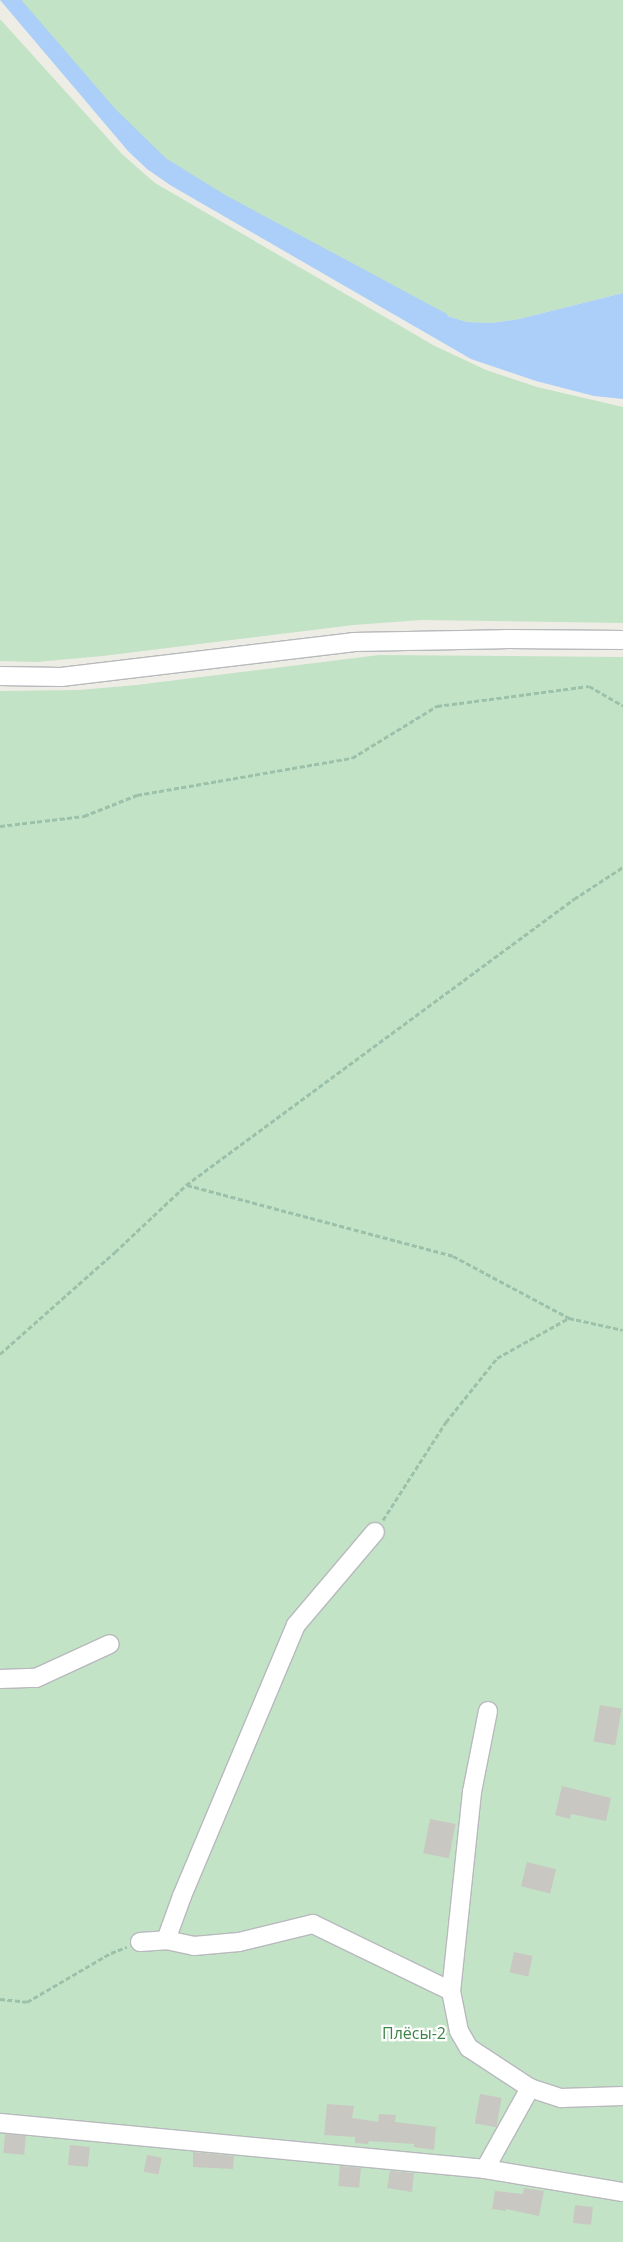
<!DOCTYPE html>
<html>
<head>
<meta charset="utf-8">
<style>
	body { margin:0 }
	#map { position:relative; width:623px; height:2242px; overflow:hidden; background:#eeede5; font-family:"Open Sans",sans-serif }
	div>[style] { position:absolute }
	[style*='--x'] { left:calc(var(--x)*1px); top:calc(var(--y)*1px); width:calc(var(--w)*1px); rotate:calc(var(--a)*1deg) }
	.green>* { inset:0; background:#c3e3c6 }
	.water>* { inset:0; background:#abcff8 }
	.stream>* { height:5px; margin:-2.5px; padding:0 2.5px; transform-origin:2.5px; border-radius:2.5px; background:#abcff8 }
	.building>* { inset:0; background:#c9c7c2; transform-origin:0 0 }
	.path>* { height:3px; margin-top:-1.5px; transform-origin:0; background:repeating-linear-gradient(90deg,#9cc1aa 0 5px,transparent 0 7.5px) }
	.roads { filter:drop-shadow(1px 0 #b7b9bd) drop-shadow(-1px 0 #b7b9bd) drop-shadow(0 1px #b7b9bd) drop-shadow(0 -1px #b7b9bd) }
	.minor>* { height:18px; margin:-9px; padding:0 9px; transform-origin:9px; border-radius:9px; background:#fff }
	span { translate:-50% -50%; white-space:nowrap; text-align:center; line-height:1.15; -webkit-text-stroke:4.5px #fff; paint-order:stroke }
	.park-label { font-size:16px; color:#3d8347 }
</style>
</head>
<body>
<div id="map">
	<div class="green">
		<i style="clip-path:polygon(18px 0,623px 0,623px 293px,519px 319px,492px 323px,467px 322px,444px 315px,224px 197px,163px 159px,113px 110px)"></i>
		<i style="clip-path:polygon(0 19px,122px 154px,155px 183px,433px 345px,486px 370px,537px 387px,623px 407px,623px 623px,421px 620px,354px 625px,103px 656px,36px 662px,0 661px)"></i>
		<i style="clip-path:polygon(379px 655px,623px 657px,623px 2242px,0 2242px,0 691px,79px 690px,136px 685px)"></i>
	</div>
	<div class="water">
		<i style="clip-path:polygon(0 0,18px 0,113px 110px,163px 159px,224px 197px,444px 315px,467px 322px,492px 323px,519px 319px,623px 293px,623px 399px,594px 396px,536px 381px,471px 359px,170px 185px,147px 169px,128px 151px)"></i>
	</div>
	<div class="stream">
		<i style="--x:18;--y:0;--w:145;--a:49.2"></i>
		<i style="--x:113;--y:110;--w:70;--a:44.4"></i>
		<i style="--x:163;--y:159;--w:72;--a:31.9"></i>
		<i style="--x:224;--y:197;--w:250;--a:28.2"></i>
	</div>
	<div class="building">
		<i style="left:600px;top:1705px;width:22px;height:37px;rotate:10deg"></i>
		<i style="clip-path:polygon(562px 1786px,611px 1798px,606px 1821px,571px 1814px,570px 1819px,555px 1815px)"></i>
		<i style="left:430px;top:1819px;width:26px;height:35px;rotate:11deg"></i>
		<i style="left:527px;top:1862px;width:30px;height:25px;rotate:14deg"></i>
		<i style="left:514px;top:1952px;width:19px;height:21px;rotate:12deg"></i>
		<i style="left:480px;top:2094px;width:22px;height:30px;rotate:10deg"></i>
		<i style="clip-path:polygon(327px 2104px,354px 2106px,352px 2118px,378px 2122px,379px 2114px,396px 2115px,395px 2122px,436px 2127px,434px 2150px,414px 2147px,414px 2144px,369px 2141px,368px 2144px,355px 2143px,355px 2137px,324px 2135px)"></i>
		<i style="left:5px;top:2134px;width:21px;height:19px;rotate:5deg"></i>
		<i style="left:70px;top:2145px;width:20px;height:20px;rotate:6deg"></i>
		<i style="clip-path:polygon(193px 2152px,234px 2156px,233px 2169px,193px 2167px)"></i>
		<i style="left:147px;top:2155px;width:15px;height:17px;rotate:11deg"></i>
		<i style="left:340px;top:2166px;width:21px;height:20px;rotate:5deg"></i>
		<i style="clip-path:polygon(390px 2171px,414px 2173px,412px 2192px,387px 2188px)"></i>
		<i style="clip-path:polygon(524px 2188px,544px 2191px,539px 2216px,506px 2209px,506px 2211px,492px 2209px,495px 2191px,523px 2194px)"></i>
		<i style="left:575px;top:2205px;width:18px;height:18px;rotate:6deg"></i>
	</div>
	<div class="path">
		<i style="--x:0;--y:826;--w:85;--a:-6.8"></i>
		<i style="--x:84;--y:816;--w:57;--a:-21.6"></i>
		<i style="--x:137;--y:795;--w:218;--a:-9.8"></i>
		<i style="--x:352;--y:758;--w:100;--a:-31.5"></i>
		<i style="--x:437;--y:706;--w:153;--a:-7.5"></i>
		<i style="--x:589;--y:686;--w:39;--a:30"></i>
		<i style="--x:187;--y:1185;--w:275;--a:14.9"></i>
		<i style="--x:453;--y:1256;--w:132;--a:28.1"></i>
		<i style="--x:0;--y:1354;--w:154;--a:-41.6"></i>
		<i style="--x:115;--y:1252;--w:98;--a:-43.3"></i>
		<i style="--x:186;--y:1185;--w:482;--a:-36.4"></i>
		<i style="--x:574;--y:899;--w:59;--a:-33.1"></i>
		<i style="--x:383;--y:1520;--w:117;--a:-57.3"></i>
		<i style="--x:446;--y:1422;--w:82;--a:-51.4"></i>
		<i style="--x:497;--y:1358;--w:82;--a:-29.1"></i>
		<i style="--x:569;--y:1318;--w:55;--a:12.5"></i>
		<i style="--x:0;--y:1999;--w:27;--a:6"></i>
		<i style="--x:27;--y:2002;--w:97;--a:-30.3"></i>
		<i style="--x:111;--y:1953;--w:17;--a:-21"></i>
	</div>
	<div class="roads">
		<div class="minor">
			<i style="--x:0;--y:676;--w:61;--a:0.9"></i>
			<i style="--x:61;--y:677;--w:294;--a:-6.8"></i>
			<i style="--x:353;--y:642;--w:155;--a:-1.1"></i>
			<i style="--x:508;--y:639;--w:115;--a:0.5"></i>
			<i style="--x:0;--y:1679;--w:36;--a:-2"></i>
			<i style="--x:36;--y:1678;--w:81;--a:-24.7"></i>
			<i style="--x:488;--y:1711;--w:83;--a:101.2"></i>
			<i style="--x:472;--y:1792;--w:200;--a:96"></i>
			<i style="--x:451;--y:1991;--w:41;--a:78.7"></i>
			<i style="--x:459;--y:2031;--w:20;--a:60"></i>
			<i style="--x:469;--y:2048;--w:73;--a:33.3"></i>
			<i style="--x:166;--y:1940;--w:47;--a:-70"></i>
			<i style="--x:182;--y:1896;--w:294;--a:-67.2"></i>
			<i style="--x:296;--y:1625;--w:122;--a:-49.7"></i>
			<i style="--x:140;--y:1942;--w:26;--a:-4"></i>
			<i style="--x:166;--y:1940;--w:29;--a:12"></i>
			<i style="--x:194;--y:1946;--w:45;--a:-5.1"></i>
			<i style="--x:239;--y:1942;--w:76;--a:-13.7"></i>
			<i style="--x:313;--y:1924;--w:153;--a:25.9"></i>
			<i style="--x:0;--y:2123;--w:487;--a:5.4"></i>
			<i style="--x:485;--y:2169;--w:93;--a:-60.9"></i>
			<i style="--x:530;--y:2088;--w:33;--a:18"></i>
			<i style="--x:561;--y:2098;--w:62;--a:-1.8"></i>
			<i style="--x:485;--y:2169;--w:140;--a:9.5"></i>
		</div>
	</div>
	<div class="park-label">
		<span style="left:414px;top:2033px">Плёсы-2</span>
	</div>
</div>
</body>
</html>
